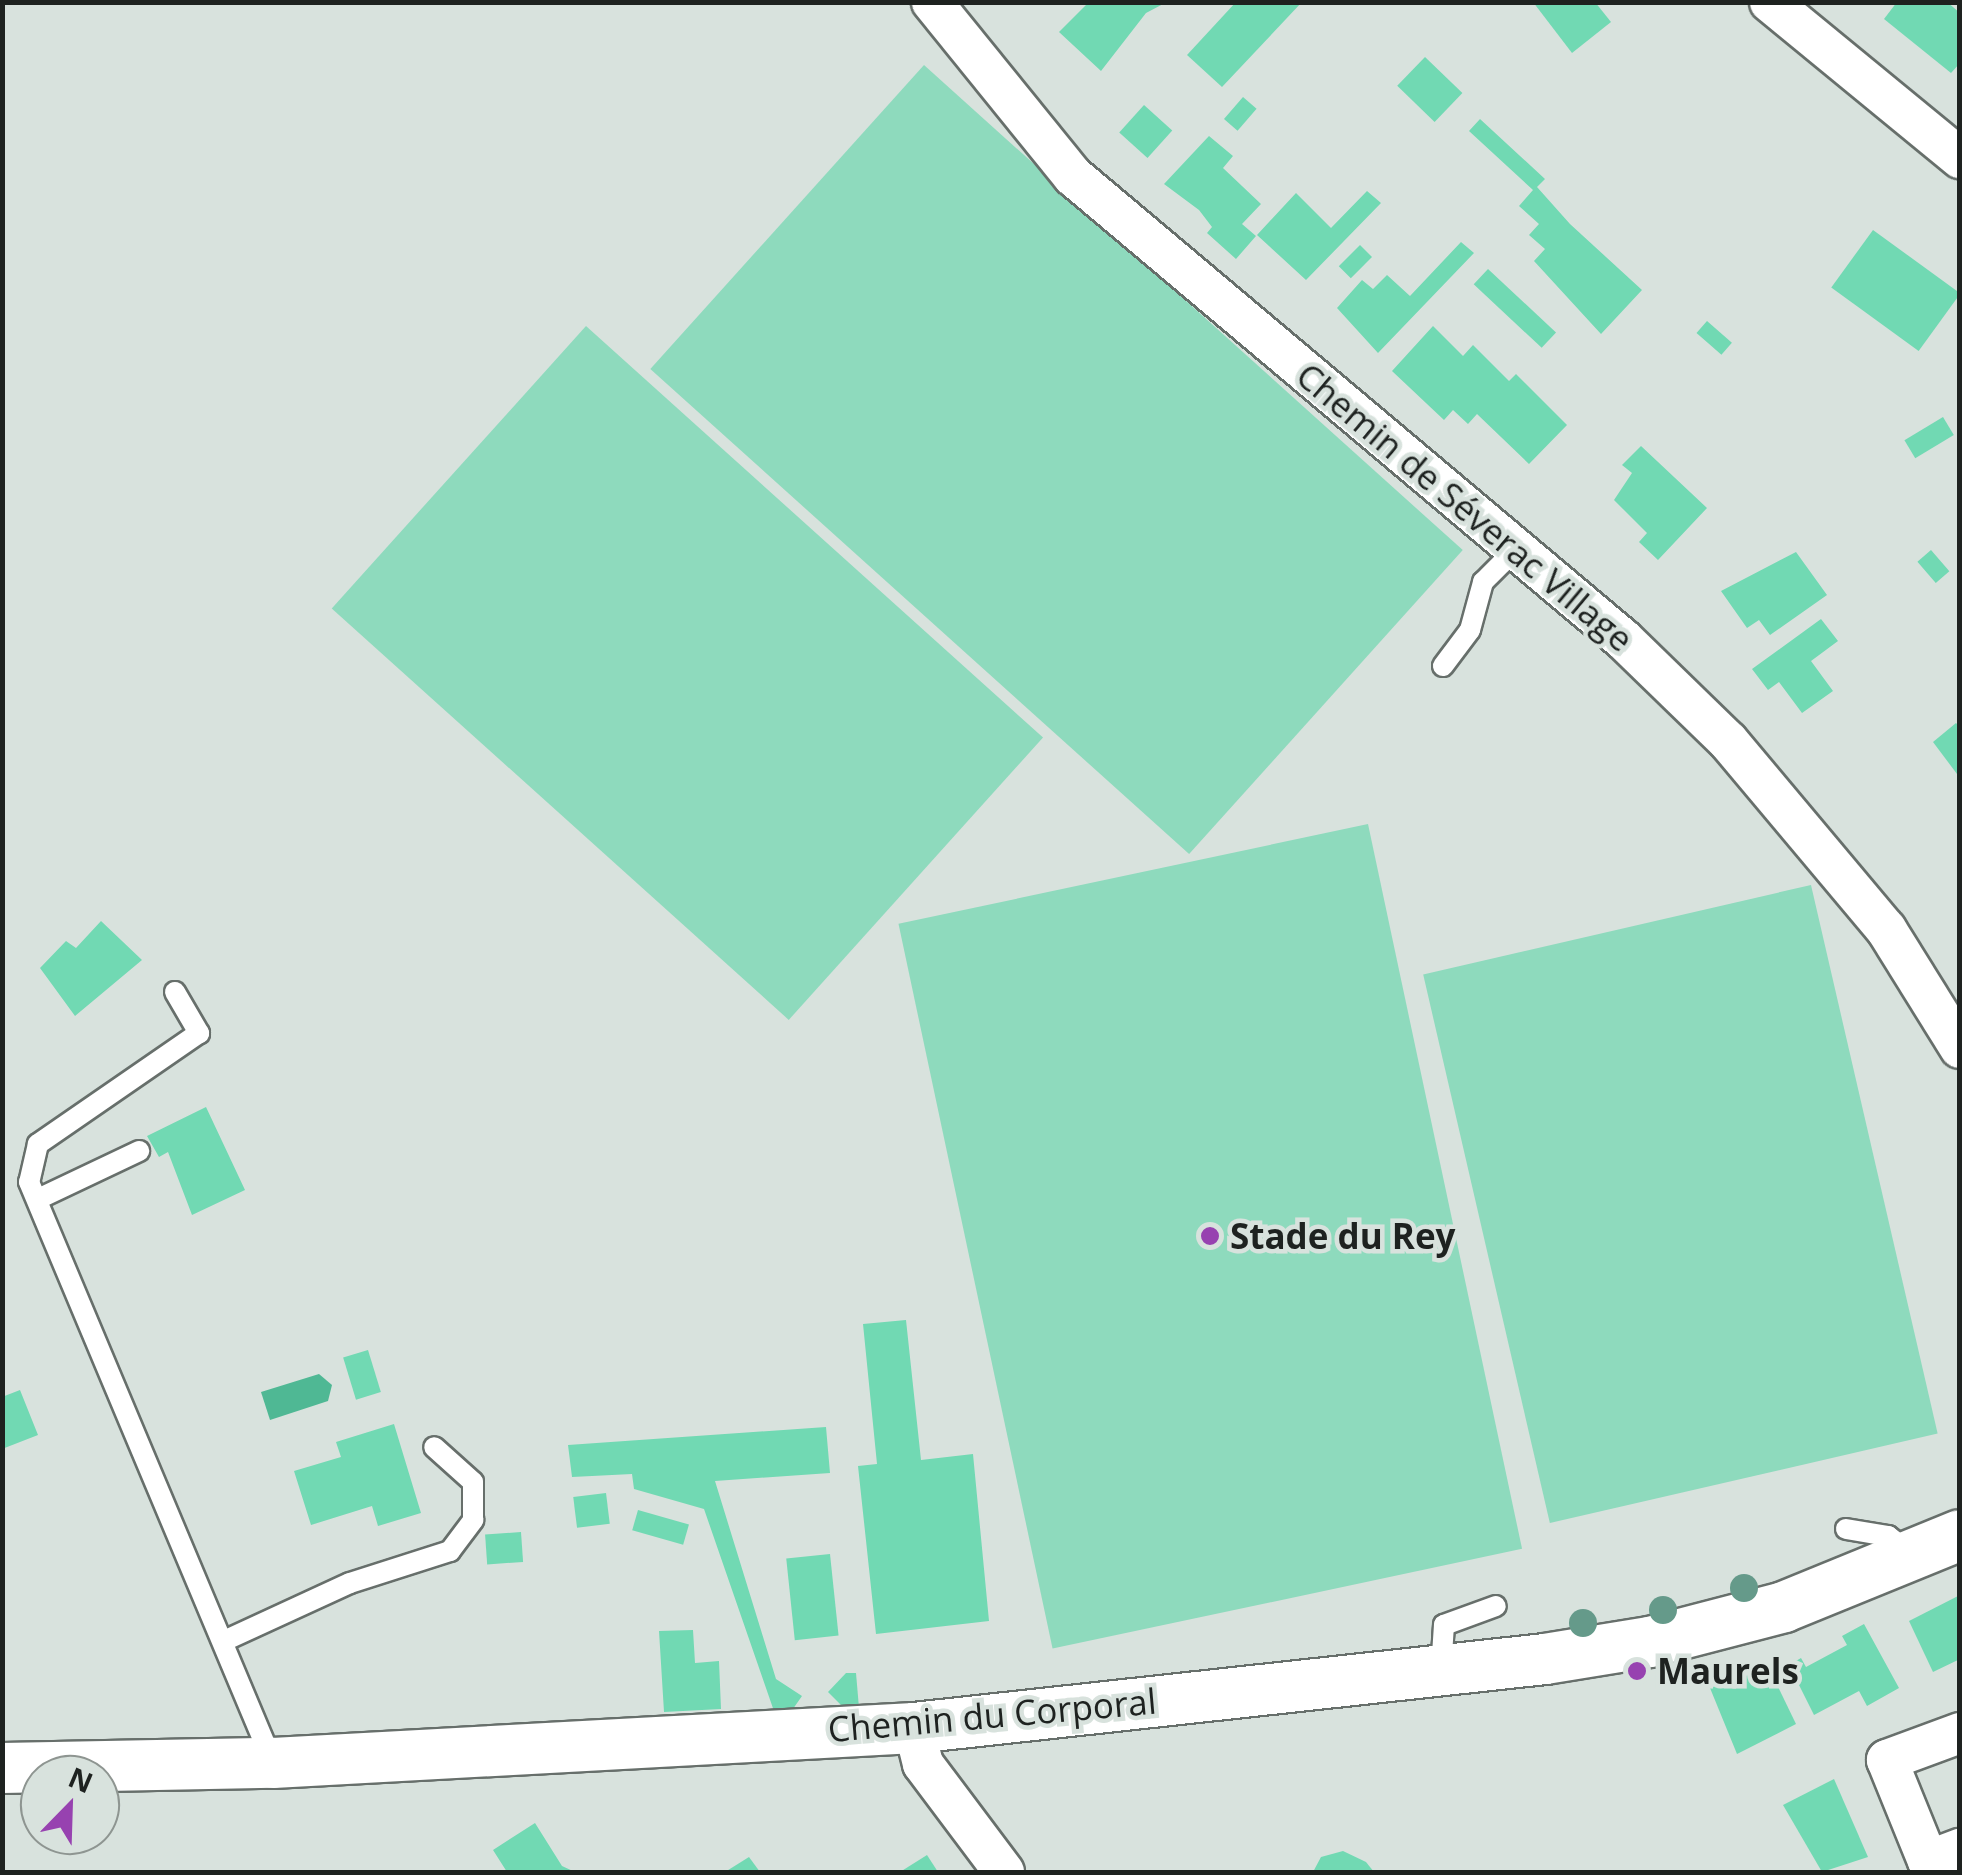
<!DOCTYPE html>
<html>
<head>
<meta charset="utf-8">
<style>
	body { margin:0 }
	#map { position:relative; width:1962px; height:1875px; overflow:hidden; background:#d8e2dd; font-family:"Open Sans",sans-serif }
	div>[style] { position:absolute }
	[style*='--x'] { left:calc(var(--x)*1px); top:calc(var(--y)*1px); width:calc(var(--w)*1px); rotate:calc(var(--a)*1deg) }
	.green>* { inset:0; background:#8edabd; transform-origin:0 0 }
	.water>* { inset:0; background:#4fb894 }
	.building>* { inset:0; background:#71d9b3; transform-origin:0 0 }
	.roads { filter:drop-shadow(2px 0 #676f6b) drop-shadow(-2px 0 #676f6b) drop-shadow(0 2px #676f6b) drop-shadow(0 -2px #676f6b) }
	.service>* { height:20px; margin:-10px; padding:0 10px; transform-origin:10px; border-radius:10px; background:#fff }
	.minor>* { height:40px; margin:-20px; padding:0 20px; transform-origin:20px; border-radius:20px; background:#fff }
	.tertiary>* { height:50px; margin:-25px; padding:0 25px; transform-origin:25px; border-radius:25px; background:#fff }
	.trees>* { width:28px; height:28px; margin:-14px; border-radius:50%; background:#659a8a }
	.dots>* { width:28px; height:28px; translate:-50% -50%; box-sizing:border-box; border:5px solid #d8e2dd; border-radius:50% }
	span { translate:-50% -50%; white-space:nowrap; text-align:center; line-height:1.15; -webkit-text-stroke:9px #d8e2dd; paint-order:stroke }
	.street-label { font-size:35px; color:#1e2220 }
	.poi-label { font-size:35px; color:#1e2220; font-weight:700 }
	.left { translate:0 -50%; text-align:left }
	.frame { position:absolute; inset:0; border:5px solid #1e2220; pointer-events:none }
	.north { position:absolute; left:20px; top:1755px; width:100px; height:100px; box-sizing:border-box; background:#d8e2dd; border:2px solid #8e9591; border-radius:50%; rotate:23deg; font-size:28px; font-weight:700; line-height:40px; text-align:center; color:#1e2220 }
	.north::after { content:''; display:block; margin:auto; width:35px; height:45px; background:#9742b0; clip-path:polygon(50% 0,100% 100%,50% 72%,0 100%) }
</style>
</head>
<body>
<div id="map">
	<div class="green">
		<i style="left:924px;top:65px;width:725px;height:409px;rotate:42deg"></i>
		<i style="left:586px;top:326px;width:615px;height:380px;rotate:42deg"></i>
		<i style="left:1368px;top:824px;width:741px;height:480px;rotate:78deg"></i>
		<i style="left:1811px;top:885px;width:563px;height:398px;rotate:77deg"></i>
	</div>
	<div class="water">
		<i style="clip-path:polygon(319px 1374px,332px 1385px,328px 1401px,270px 1420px,261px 1392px)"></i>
	</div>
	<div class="building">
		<i style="clip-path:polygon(1089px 2px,1167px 2px,1146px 13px,1101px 71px,1059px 32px)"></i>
		<i style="clip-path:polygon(1236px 2px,1302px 2px,1222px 87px,1187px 55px)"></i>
		<i style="clip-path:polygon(1533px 2px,1595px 2px,1611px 22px,1572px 53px)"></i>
		<i style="clip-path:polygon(1897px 2px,1947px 2px,1960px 13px,1960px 63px,1951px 73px,1884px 19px)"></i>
		<i style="left:1425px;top:57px;width:52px;height:40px;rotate:44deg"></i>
		<i style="left:1243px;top:97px;width:18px;height:29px;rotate:41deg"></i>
		<i style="left:1144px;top:105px;width:38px;height:37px;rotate:42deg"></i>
		<i style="clip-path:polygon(1480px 119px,1545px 179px,1537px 187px,1570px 224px,1642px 290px,1601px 334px,1534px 261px,1545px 249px,1529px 235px,1539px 224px,1519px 206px,1533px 190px,1469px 131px)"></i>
		<i style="clip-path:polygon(1209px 136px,1233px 156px,1223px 168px,1261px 204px,1242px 224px,1256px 236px,1236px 259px,1207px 233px,1212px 227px,1199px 210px,1164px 184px)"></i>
		<i style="clip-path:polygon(1367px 191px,1381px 203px,1306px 280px,1257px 235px,1296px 193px,1331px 228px)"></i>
		<i style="left:1873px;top:230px;width:108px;height:71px;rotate:36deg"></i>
		<i style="clip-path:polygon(1461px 242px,1474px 253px,1378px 353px,1337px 308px,1362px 280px,1373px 289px,1387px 275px,1410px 296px)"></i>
		<i style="left:1360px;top:245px;width:17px;height:30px;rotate:45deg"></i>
		<i style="left:1488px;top:269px;width:93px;height:21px;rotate:43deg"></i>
		<i style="left:1707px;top:321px;width:33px;height:16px;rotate:41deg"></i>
		<i style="clip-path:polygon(1433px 326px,1463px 356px,1473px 345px,1509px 381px,1516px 374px,1567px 425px,1529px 464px,1477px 414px,1468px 424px,1453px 410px,1444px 420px,1392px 371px)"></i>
		<i style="left:1943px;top:417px;width:21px;height:45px;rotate:59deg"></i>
		<i style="clip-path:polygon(1641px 446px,1707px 508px,1658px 560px,1639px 542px,1647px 533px,1614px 500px,1632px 473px,1622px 465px)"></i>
		<i style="left:1931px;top:550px;width:28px;height:18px;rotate:49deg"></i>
		<i style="clip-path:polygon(1796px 552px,1827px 595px,1770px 635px,1759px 620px,1747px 628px,1721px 591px)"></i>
		<i style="clip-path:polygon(1821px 619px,1838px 641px,1811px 661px,1833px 691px,1802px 713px,1779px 682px,1768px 690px,1752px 669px)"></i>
		<i style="clip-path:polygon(1956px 723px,1960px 727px,1960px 778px,1933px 742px)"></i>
		<i style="clip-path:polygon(101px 921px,142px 960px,75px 1016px,40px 968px,66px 941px,76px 948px)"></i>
		<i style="clip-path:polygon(206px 1107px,245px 1190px,192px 1215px,168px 1152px,159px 1157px,147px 1136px)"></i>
		<i style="clip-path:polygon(906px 1320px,921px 1460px,973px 1454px,989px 1621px,876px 1634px,858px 1466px,877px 1464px,863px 1324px)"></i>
		<i style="left:368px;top:1350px;width:44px;height:26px;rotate:73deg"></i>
		<i style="clip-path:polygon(20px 1390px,38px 1435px,2px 1449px,2px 1397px)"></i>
		<i style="clip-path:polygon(394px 1424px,421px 1513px,378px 1526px,372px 1506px,311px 1525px,294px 1471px,341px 1457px,336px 1442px)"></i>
		<i style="clip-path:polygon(826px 1427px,830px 1473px,715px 1481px,776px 1679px,802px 1696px,788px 1716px,776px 1717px,704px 1509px,634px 1489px,632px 1474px,572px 1477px,568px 1445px)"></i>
		<i style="left:606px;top:1493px;width:31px;height:33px;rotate:83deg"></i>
		<i style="left:638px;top:1510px;width:53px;height:21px;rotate:16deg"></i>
		<i style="left:521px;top:1532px;width:30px;height:36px;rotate:86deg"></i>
		<i style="left:830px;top:1554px;width:82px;height:44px;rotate:84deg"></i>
		<i style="clip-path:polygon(1960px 1595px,1960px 1659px,1933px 1672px,1909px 1621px)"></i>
		<i style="clip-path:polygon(1864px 1624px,1899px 1688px,1867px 1706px,1859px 1691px,1814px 1715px,1789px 1665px,1801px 1658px,1806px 1667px,1847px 1645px,1842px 1636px)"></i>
		<i style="clip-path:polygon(693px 1630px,695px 1663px,719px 1661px,721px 1709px,664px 1712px,659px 1631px)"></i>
		<i style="clip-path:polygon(1769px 1668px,1796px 1724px,1737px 1754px,1710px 1688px)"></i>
		<i style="clip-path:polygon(846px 1673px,856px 1673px,859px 1708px,845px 1709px,828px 1692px)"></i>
		<i style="clip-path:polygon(1834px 1779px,1868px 1857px,1822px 1872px,1783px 1805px)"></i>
		<i style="clip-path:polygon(535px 1823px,562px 1866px,575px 1872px,507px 1872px,493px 1850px)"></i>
		<i style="clip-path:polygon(1343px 1851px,1366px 1862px,1374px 1872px,1313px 1872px,1321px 1857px)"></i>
		<i style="clip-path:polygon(927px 1855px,938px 1872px,900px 1872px)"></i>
		<i style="clip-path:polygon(749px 1857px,760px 1872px,725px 1872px)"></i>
	</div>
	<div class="roads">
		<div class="service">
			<i style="--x:1443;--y:666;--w:45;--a:-53.1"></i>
			<i style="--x:1470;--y:630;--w:50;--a:-74.8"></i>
			<i style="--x:1483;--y:582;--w:48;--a:-45"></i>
			<i style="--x:175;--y:992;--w:48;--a:59.7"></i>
			<i style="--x:199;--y:1033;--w:196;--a:145.4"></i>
			<i style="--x:38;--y:1144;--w:39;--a:103"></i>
			<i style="--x:29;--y:1182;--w:630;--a:67.22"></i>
			<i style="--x:38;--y:1199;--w:112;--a:-25.4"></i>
			<i style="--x:1846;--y:1529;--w:43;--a:9.5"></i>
			<i style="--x:1888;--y:1536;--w:26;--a:37"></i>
			<i style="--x:226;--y:1640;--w:136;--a:-24.7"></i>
			<i style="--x:350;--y:1583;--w:105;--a:-17.7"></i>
			<i style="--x:450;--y:1551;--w:39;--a:-53"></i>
			<i style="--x:473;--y:1520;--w:38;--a:-90"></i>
			<i style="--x:473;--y:1482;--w:52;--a:-138.1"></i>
			<i style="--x:1441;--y:1670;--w:45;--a:-86.2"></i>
			<i style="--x:1444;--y:1625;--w:55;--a:-20.1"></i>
		</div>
		<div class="minor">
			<i style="--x:932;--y:2;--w:224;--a:51"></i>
			<i style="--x:1073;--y:176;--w:720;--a:40.1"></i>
			<i style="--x:1624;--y:640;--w:145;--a:44.2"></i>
			<i style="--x:1728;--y:741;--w:246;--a:50"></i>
			<i style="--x:1886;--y:929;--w:140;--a:58.1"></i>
			<i style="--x:1770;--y:2;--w:246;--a:39.4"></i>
			<i style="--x:914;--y:1728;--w:37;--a:76"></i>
			<i style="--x:923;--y:1764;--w:135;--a:53.1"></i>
			<i style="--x:1960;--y:1733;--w:78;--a:159.7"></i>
			<i style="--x:1887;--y:1760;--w:109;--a:67.9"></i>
			<i style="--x:1928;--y:1861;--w:34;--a:-21"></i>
		</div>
		<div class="tertiary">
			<i style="--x:2;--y:1768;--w:271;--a:-1.1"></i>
			<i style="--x:273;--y:1763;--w:642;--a:-3.13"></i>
			<i style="--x:914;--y:1728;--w:635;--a:-6.24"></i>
			<i style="--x:1545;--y:1659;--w:106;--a:-9.2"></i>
			<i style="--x:1650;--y:1642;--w:138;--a:-14.6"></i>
			<i style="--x:1784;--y:1607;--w:190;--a:-22.2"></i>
		</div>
	</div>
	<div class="trees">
		<i style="left:1744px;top:1588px"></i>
		<i style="left:1663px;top:1610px"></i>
		<i style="left:1583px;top:1623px"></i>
	</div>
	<div class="dots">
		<i style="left:1210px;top:1236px;background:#9742b0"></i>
		<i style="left:1637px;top:1671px;background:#9742b0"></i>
	</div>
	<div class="street-label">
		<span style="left:1465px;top:507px;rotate:40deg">Chemin de Séverac Village</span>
		<span style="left:992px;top:1715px;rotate:-5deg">Chemin du Corporal</span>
	</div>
	<div class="poi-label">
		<span class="left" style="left:1230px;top:1236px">Stade du Rey</span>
		<span class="left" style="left:1657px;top:1671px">Maurels</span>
	</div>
	<div class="frame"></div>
	<div class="north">N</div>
</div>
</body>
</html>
